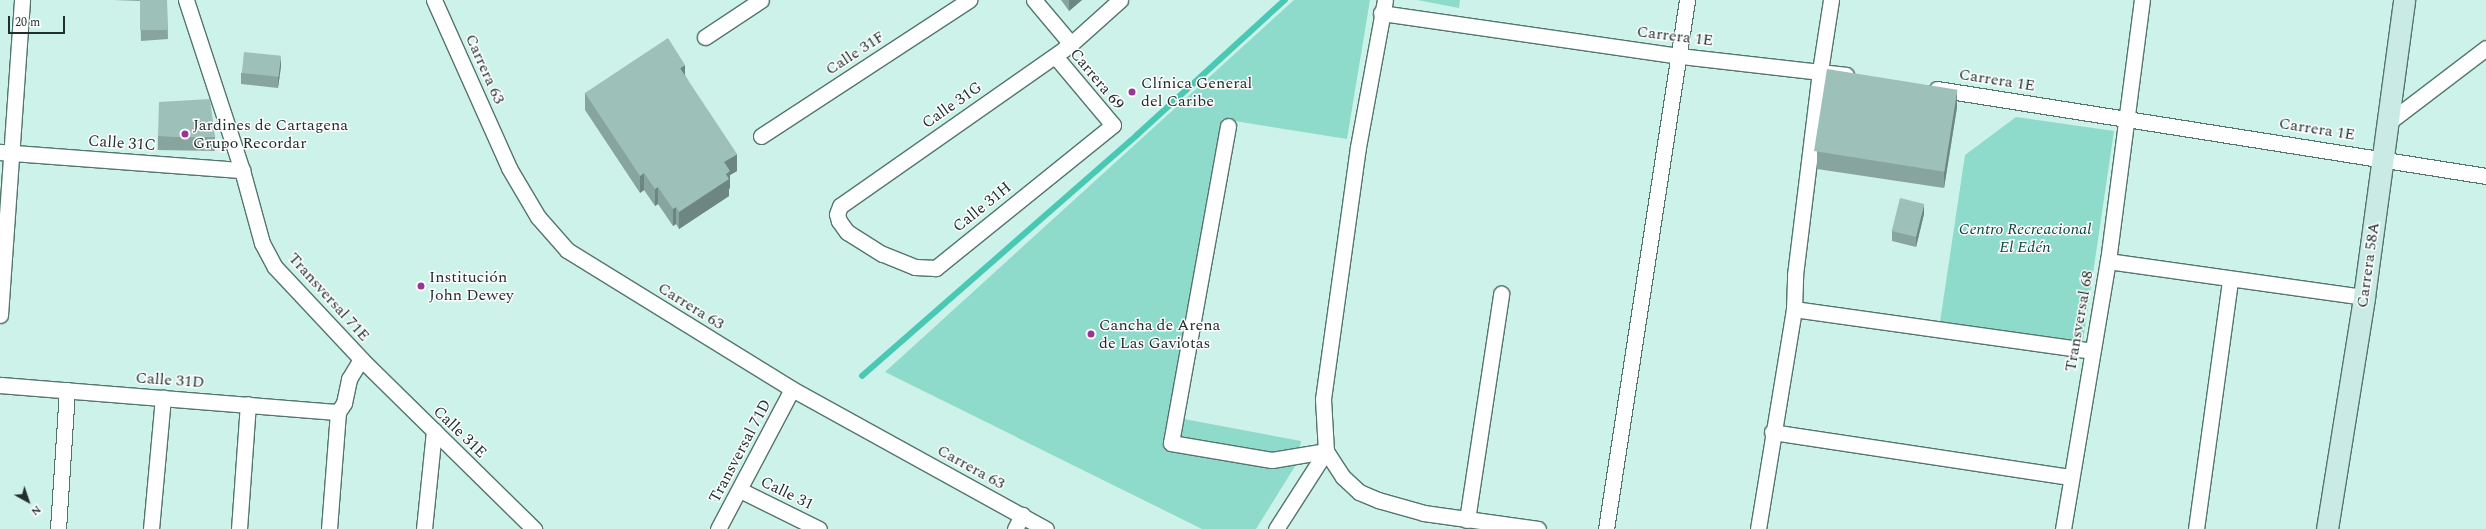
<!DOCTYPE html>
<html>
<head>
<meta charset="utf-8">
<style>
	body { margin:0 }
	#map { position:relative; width:2486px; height:529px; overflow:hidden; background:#cdf2e9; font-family:Spectral,serif }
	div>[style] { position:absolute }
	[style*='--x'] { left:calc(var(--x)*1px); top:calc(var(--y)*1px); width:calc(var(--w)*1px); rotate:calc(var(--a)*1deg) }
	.green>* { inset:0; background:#8edbcb }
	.stream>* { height:5.5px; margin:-2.75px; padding:0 2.75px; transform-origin:2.75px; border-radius:2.75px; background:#49c9b4 }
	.roads { filter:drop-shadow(1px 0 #54756e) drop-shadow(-1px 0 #54756e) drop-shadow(0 1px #54756e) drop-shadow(0 -1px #54756e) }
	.street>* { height:15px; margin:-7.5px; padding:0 7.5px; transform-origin:7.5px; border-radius:7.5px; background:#fff }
	.secondary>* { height:21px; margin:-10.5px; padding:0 10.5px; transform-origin:10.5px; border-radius:10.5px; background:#caebe5 }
	.wall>* { inset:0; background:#87a59e; transform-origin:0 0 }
	.shaded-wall>* { inset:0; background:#6e8681 }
	.building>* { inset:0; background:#9dc0b8; transform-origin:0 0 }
	.dots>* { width:11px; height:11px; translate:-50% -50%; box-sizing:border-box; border:2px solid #fff; border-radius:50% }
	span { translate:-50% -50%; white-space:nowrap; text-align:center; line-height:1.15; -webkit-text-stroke:3px #fff; paint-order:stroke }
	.street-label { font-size:16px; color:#212f2c }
	.poi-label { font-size:16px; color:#212f2c }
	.left { translate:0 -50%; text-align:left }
	.park-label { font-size:16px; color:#08423a; font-style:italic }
	.north { position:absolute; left:8px; top:481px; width:40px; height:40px; -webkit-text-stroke:3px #fff; paint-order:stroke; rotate:140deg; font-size:11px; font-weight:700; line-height:16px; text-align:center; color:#212f2c }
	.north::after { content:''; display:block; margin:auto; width:14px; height:18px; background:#212f2c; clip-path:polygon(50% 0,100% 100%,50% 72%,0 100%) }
	.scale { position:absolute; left:8px; top:16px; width:57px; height:18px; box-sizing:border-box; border:2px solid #212f2c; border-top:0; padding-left:5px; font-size:12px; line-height:14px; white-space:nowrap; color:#212f2c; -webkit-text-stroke:3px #fff; paint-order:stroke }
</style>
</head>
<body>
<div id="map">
	<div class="green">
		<i style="clip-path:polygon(1294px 0,1370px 0,1347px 139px,1222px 119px,1168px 416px,1301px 441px,1297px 463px,1256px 529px,1202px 529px,885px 372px)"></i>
		<i style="clip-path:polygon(1417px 0,1460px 0,1459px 8px)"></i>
		<i style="clip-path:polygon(2016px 117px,2114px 131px,2083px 341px,1940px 322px,1965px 155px)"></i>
	</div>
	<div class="stream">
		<i style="--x:862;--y:376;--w:366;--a:-41.2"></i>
		<i style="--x:1137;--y:135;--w:200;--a:-42.4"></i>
	</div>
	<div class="roads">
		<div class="street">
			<i style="--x:186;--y:0;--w:179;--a:71.8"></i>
			<i style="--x:242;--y:170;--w:76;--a:74.7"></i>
			<i style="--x:262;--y:243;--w:27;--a:62"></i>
			<i style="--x:275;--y:267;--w:126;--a:46.9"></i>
			<i style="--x:361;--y:359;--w:243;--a:44.5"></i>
			<i style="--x:434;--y:0;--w:184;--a:65.9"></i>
			<i style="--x:509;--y:168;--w:57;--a:59.4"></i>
			<i style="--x:538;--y:217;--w:44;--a:48.7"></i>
			<i style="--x:567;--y:250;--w:264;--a:31.7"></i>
			<i style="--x:792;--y:389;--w:290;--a:28.9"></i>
			<i style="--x:1034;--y:0;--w:57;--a:49.9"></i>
			<i style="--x:1381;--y:13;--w:302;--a:8.2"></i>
			<i style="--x:1680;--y:56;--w:167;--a:6.5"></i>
			<i style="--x:705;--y:37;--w:67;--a:-33.5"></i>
			<i style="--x:1055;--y:56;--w:90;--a:50"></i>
			<i style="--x:1113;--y:125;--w:228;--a:141.1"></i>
			<i style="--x:936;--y:268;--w:21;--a:-177"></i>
			<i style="--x:915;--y:267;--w:35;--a:-158"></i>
			<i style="--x:882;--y:254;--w:41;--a:-147.8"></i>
			<i style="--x:847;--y:232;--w:14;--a:-126"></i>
			<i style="--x:839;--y:221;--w:7;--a:-106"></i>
			<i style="--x:837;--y:214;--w:9;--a:-69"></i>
			<i style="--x:840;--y:206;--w:274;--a:-35"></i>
			<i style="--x:1064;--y:49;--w:9;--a:-36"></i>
			<i style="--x:1071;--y:44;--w:66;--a:-41.9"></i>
			<i style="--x:1937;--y:89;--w:556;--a:9"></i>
			<i style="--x:2389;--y:122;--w:122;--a:-37.3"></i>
			<i style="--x:1228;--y:126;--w:322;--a:100.2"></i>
			<i style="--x:1171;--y:443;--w:102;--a:9.6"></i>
			<i style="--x:1272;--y:460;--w:55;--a:-9.5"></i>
			<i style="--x:1326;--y:451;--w:31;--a:57"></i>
			<i style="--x:1343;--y:477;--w:22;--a:43"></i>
			<i style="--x:1359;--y:492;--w:21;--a:23"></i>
			<i style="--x:1378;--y:500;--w:48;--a:15.8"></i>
			<i style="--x:1424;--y:513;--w:115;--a:8"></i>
			<i style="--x:761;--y:136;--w:249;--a:-33.2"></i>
			<i style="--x:0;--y:152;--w:243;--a:4.3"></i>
			<i style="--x:2108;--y:261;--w:259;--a:8"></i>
			<i style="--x:1794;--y:309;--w:300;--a:8"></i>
			<i style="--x:0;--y:315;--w:316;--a:-86"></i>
			<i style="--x:0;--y:385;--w:339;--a:4.6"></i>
			<i style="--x:1772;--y:432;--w:302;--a:8.6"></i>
			<i style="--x:740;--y:490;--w:88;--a:26.3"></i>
			<i style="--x:1467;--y:520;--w:229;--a:-81.4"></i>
			<i style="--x:58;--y:529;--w:139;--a:-86.3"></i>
			<i style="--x:151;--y:529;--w:132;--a:-84.8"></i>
			<i style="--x:239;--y:529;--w:125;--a:-85.9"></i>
			<i style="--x:329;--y:529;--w:117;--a:-85.6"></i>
			<i style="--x:338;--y:412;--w:11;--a:-56"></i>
			<i style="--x:344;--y:403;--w:25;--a:-78"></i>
			<i style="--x:349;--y:379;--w:23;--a:-59"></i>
			<i style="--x:424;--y:529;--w:99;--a:-84.2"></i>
			<i style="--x:718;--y:529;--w:158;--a:-62.1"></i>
			<i style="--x:1015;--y:529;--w:16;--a:-63"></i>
			<i style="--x:1276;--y:529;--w:93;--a:-57.3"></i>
			<i style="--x:1326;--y:451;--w:52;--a:-93.3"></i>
			<i style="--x:1323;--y:399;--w:254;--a:-82.1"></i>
			<i style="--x:1358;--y:147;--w:149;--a:-79.6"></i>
			<i style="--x:1606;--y:529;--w:535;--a:-81.29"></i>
			<i style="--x:1758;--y:529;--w:223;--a:-80.7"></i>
			<i style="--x:1794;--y:309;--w:34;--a:-88"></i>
			<i style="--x:1795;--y:275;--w:206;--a:-83"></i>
			<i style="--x:1820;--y:71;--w:72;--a:-81.2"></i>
			<i style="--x:2063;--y:529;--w:272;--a:-80.5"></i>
			<i style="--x:2108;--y:261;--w:263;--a:-82.6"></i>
			<i style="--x:2196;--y:529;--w:251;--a:-82.2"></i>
		</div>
		<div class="secondary">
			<i style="--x:2327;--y:529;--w:235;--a:-80.9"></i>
			<i style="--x:2364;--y:297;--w:300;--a:-82.3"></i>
		</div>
	</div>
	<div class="wall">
		<i style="clip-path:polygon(113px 0,167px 0,168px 39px,141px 41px,140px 1px)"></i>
		<i style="clip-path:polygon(1061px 0,1082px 0,1069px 11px)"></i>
		<i style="clip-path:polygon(281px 66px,278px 88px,241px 84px,241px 73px)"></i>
		<i style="clip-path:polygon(685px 75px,737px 171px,730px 175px,730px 188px,729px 189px,729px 196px,679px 229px,676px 224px,673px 226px,658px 204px,655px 206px,644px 190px,640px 193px,585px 110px,585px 93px)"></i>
		<i style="clip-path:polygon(1957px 107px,1944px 188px,1817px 169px,1817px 151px)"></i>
		<i style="left:158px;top:136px;width:57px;height:14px;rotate:1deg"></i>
		<i style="clip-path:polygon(1924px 214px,1916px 247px,1892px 241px,1892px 231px)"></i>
	</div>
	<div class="shaded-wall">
		<i style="clip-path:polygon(1069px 0,1082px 0,1069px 11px)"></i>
		<i style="clip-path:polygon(281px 56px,281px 66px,278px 88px,278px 77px)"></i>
		<i style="clip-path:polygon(685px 65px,685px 82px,680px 68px)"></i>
		<i style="clip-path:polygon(1957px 89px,1957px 107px,1944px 188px,1944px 170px)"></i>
		<i style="clip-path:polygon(737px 154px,737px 171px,730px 175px,730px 188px,729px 189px,729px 196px,679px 229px,679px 212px,724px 162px)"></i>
		<i style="clip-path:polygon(644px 173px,644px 190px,640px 193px,640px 176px)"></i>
		<i style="clip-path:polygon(658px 187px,658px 204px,655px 206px,655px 189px)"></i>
		<i style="clip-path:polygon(1924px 204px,1924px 214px,1916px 247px,1916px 237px)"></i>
		<i style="clip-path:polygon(676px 207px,676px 224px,673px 226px,673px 209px)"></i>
	</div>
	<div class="building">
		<i style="left:140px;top:0;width:27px;height:30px"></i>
		<i style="clip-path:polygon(668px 38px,685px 65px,680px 68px,737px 154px,724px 162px,730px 171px,726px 174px,729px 179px,679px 212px,676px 207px,673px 209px,658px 187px,655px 189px,644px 173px,640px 176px,585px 93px)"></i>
		<i style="left:244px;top:52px;width:37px;height:21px;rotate:6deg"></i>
		<i style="left:1827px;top:69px;width:132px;height:83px;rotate:9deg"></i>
		<i style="clip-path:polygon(210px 99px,215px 137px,158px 136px,159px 102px)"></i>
		<i style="left:1900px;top:198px;width:25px;height:34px;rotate:14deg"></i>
	</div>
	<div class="dots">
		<i style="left:1132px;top:92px;background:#9c3497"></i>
		<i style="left:185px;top:134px;background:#9c3497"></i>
		<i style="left:421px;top:286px;background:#9c3497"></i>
		<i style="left:1091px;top:334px;background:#9c3497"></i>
	</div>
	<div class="street-label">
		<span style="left:1675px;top:36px;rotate:7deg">Carrera 1E</span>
		<span style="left:855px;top:53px;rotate:-33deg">Calle 31F</span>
		<span style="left:485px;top:69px;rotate:66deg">Carrera 63</span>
		<span style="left:1097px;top:79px;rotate:50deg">Carrera 69</span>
		<span style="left:1997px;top:80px;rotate:9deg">Carrera 1E</span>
		<span style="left:952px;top:105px;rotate:-35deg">Calle 31G</span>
		<span style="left:2317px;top:129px;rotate:9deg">Carrera 1E</span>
		<span style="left:122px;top:143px;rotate:4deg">Calle 31C</span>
		<span style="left:982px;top:207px;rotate:-39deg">Calle 31H</span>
		<span style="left:2368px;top:265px;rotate:-82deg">Carrera 58A</span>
		<span style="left:329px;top:297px;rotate:48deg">Transversal 71E</span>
		<span style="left:691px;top:306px;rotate:32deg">Carrera 63</span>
		<span style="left:2079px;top:321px;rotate:-80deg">Transversal 68</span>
		<span style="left:170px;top:380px;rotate:4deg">Calle 31D</span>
		<span style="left:460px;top:432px;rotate:44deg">Calle 31E</span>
		<span style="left:740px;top:451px;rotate:-62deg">Transversal 71D</span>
		<span style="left:971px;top:467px;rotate:29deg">Carrera 63</span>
		<span style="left:787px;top:493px;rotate:26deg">Calle 31</span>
	</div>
	<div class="poi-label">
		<span class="left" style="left:1141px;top:92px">Clínica General<br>del Caribe</span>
		<span class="left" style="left:193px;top:134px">Jardines de Cartagena<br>Grupo Recordar</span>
		<span class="left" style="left:429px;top:286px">Institución<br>John Dewey</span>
		<span class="left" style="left:1099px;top:334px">Cancha de Arena<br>de Las Gaviotas</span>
	</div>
	<div class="park-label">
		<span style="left:2025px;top:238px">Centro Recreacional<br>El Edén</span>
	</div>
	<div class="north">N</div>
	<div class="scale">20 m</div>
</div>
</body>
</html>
